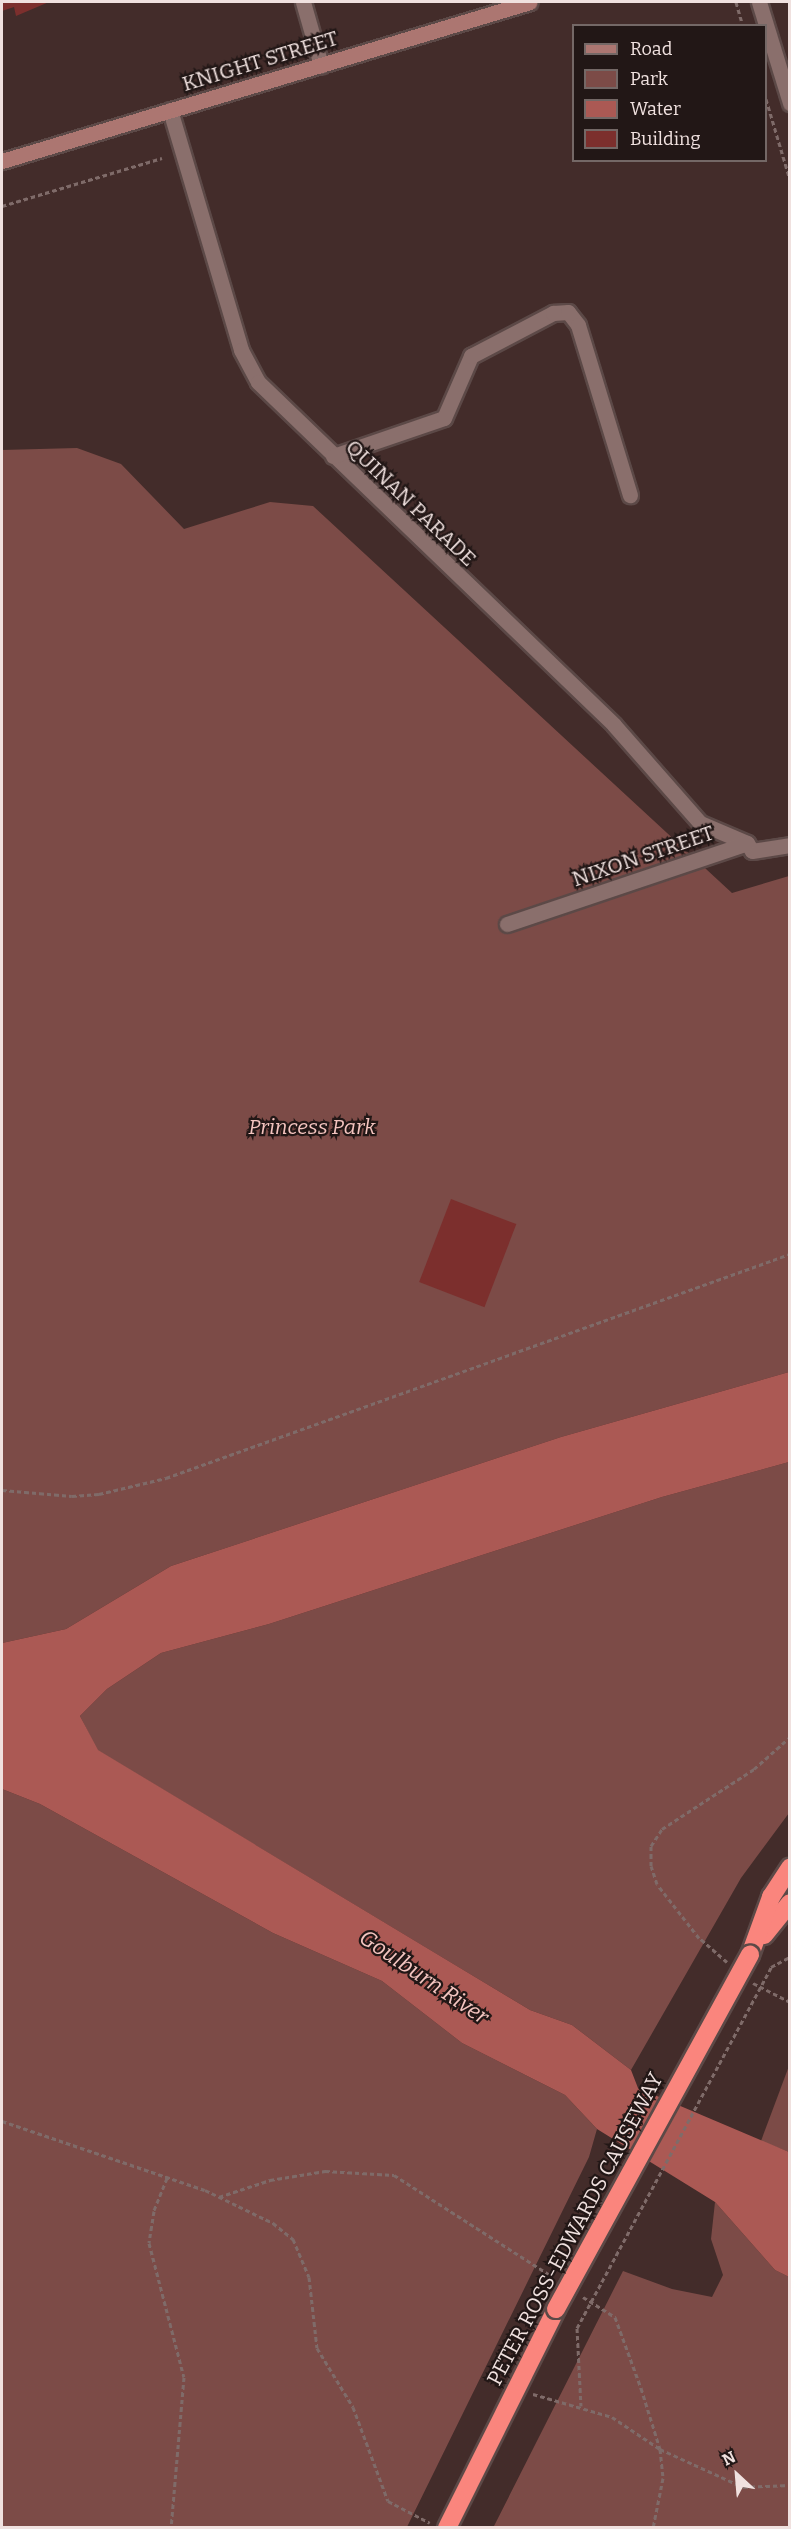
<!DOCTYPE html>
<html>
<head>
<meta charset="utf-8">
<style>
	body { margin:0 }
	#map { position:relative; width:791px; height:2529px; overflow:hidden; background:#432c2a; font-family:Bitter,serif }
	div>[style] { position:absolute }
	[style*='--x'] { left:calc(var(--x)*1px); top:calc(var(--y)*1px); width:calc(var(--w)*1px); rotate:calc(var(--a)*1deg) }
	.green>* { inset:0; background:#7c4b47 }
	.water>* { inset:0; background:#ab5954 }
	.building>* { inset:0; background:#7c2f2d; transform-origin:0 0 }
	.path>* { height:3px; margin-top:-1.5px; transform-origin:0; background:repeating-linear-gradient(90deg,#7f6b69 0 4.5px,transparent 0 7.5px) }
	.roads { filter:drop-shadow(2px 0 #5c4947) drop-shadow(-2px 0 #5c4947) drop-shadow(0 2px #5c4947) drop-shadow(0 -2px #5c4947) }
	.street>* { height:15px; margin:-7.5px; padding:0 7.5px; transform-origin:7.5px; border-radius:7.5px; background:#8a6f6c }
	.secondary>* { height:15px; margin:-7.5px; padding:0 7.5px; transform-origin:7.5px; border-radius:7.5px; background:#ac7671 }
	.highway>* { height:18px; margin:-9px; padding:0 9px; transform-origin:9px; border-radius:9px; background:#fa857d }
	.path-bridge>* { height:3px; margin-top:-1.5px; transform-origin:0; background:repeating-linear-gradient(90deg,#7f6b69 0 4.5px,transparent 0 7.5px) }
	.bridges { filter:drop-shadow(2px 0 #5c4947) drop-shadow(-2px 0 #5c4947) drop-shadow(0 2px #5c4947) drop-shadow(0 -2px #5c4947) }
	.highway-bridge>* { height:18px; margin:-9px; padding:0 9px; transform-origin:9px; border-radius:9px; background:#fa857d }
	span { translate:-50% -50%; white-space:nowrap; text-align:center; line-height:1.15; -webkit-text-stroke:4.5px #221716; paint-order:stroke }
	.street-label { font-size:21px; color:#f0e1df }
	.park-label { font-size:21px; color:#f4c4bf; font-style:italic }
	.water-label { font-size:22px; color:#f4c5c0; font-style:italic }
	.frame { position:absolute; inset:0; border:3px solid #f0e1df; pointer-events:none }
	.legend { position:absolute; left:572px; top:24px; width:195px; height:138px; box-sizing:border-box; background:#221716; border:2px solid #746866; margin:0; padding:8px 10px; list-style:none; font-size:18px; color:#f0e1df }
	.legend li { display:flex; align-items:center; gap:12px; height:30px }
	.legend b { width:30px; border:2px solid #746866 }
	.north { position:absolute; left:707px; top:2445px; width:60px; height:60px; -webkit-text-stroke:4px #221716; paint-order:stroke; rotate:334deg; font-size:16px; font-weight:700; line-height:24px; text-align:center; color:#f0e1df }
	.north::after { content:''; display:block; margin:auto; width:21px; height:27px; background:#f0e1df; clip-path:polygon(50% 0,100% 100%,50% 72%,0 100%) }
</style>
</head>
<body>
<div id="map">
	<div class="green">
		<i style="clip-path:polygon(77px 448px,121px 464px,184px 529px,270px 502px,313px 506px,732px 893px,789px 876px,789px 1372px,561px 1437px,171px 1566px,66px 1629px,2px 1643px,2px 450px)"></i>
		<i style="clip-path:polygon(789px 1462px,789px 1813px,741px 1878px,631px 2070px,572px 2025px,530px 2010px,97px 1750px,80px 1716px,107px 1689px,161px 1653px,269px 1624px,662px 1497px)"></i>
		<i style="clip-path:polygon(2px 1789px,40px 1804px,273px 1933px,382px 1981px,462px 2043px,565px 2095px,597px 2129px,589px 2157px,407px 2527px,2px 2527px)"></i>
		<i style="clip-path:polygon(789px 2066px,789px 2152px,761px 2141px)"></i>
		<i style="clip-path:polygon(715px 2202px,775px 2270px,789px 2277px,789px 2527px,493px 2528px,623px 2271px,672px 2289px,712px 2297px,723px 2275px,711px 2239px)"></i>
	</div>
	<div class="water">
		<i style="clip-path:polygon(789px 1372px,789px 1462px,662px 1497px,269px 1624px,161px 1653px,107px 1689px,80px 1716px,98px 1750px,530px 2010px,572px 2025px,631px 2070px,638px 2088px,789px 2152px,789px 2277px,775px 2270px,715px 2202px,597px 2129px,565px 2095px,462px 2043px,382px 1981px,273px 1933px,40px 1804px,2px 1789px,2px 1643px,66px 1629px,171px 1566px,561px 1437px)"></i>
	</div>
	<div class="building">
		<i style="clip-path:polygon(2px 2px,49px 2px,16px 16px,14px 7px,2px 11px)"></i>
		<i style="left:451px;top:1199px;width:70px;height:89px;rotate:21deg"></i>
	</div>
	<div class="path">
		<i style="--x:736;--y:2;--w:25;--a:74"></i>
		<i style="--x:766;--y:99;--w:84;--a:73.5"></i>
		<i style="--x:2;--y:206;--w:167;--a:-16.7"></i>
		<i style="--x:2;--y:1490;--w:70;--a:4.9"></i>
		<i style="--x:72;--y:1496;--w:27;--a:-4"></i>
		<i style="--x:99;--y:1494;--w:69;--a:-13.4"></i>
		<i style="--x:166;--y:1478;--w:663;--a:-19.75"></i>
		<i style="--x:727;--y:1962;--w:37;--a:-139"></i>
		<i style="--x:699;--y:1938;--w:68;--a:-127.9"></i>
		<i style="--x:657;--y:1884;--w:19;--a:-108"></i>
		<i style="--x:651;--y:1866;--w:20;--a:-90"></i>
		<i style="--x:651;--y:1846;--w:20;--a:-57"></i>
		<i style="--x:662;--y:1829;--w:110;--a:-33.1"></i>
		<i style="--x:754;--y:1769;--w:48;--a:-41.6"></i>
		<i style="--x:771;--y:1967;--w:21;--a:-28"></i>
		<i style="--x:753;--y:1983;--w:42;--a:27.2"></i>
		<i style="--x:2;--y:2121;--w:214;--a:18.8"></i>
		<i style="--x:205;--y:2190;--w:76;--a:25.9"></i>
		<i style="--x:273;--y:2223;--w:26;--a:39"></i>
		<i style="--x:293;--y:2239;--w:41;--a:67.2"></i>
		<i style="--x:309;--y:2277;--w:71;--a:83.6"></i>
		<i style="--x:317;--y:2348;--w:69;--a:58.6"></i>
		<i style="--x:353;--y:2407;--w:100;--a:69.6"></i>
		<i style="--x:388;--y:2501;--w:47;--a:27.6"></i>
		<i style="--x:167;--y:2178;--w:35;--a:112"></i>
		<i style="--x:154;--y:2211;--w:32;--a:99"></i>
		<i style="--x:149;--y:2243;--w:138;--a:75.4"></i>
		<i style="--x:184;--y:2377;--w:152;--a:94.9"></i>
		<i style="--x:219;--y:2197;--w:54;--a:-18.4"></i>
		<i style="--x:270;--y:2180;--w:56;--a:-9.3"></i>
		<i style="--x:325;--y:2171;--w:69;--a:3.3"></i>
		<i style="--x:394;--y:2175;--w:189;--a:32.7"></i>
		<i style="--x:583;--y:2297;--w:38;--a:32"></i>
		<i style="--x:615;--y:2317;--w:76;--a:69.9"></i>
		<i style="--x:641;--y:2388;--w:64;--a:72.7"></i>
		<i style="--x:660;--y:2449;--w:29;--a:84"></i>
		<i style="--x:663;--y:2478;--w:51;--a:101.3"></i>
		<i style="--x:577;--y:2328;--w:78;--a:87.1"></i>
		<i style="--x:533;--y:2394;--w:82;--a:16.2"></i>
		<i style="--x:612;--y:2417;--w:58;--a:33.7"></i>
		<i style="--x:660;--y:2449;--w:91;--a:24.6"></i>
		<i style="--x:743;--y:2487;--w:47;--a:-2.4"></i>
	</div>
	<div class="roads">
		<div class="street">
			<i style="--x:303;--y:2;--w:66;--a:74.1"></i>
			<i style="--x:759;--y:2;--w:106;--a:72.9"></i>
			<i style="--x:170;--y:110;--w:250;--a:73.5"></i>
			<i style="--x:241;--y:350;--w:36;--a:62"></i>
			<i style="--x:258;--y:382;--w:494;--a:43.9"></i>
			<i style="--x:614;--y:725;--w:130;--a:48.7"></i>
			<i style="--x:700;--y:823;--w:51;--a:23.1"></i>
			<i style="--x:333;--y:456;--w:117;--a:-18.9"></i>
			<i style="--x:444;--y:418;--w:68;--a:-66.5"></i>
			<i style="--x:471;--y:356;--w:93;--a:-27.7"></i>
			<i style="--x:553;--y:313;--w:15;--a:-4"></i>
			<i style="--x:568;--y:312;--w:16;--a:52"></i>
			<i style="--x:578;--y:325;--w:178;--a:73"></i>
			<i style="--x:747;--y:843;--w:9;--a:58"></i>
			<i style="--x:752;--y:851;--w:38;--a:-9"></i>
			<i style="--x:507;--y:924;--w:253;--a:-18.6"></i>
		</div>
		<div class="secondary">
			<i style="--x:2;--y:161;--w:551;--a:-16.76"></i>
		</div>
		<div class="highway">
			<i style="--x:764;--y:1935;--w:41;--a:-50.9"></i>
			<i style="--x:750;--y:1955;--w:62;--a:-70.1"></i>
			<i style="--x:771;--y:1897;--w:35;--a:-57"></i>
			<i style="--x:447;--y:2528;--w:245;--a:-63.5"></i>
		</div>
	</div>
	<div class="path-bridge">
		<i style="--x:577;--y:2328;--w:410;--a:-61.7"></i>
	</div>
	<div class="bridges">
		<div class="highway-bridge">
			<i style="--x:556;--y:2309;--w:404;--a:-61.3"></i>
		</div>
	</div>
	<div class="street-label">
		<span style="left:260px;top:61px;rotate:-17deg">KNIGHT STREET</span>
		<span style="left:411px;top:503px;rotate:44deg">QUINAN PARADE</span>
		<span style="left:643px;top:856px;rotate:-19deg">NIXON STREET</span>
		<span style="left:575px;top:2229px;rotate:-62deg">PETER ROSS-EDWARDS CAUSEWAY</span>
	</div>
	<div class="park-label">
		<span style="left:312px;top:1127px">Princess Park</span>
	</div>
	<div class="water-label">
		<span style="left:424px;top:1977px;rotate:34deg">Goulburn River</span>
	</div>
	<div class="frame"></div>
	<ul class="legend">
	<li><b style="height:8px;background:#ac7671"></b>Road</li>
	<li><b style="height:16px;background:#7c4b47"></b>Park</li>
	<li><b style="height:16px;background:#ab5954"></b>Water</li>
	<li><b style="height:16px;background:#7c2f2d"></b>Building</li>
	</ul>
	<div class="north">N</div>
</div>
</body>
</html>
